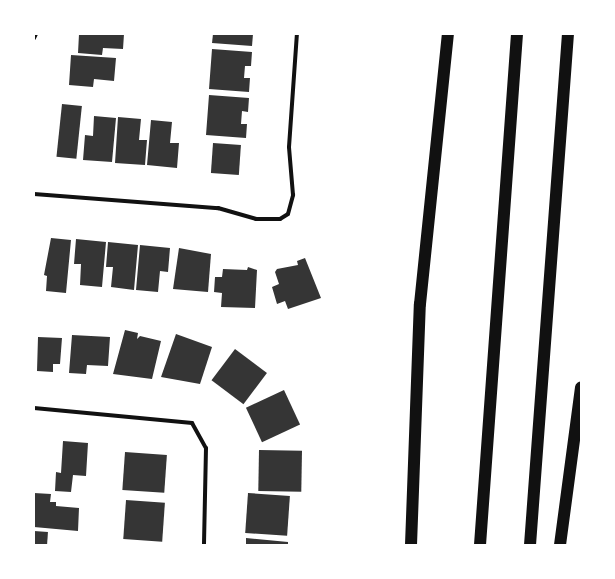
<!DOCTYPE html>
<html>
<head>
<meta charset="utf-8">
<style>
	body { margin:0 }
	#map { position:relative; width:615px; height:579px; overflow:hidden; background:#fff; font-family:Rubik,sans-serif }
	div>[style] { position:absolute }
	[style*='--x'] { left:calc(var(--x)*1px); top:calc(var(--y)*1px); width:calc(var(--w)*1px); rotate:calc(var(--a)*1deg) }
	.building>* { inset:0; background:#353535; transform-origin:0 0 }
	.minor>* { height:4px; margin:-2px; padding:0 2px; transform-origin:2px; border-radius:2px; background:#111 }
	.motorway>* { height:12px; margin:-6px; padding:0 6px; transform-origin:6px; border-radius:6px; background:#111 }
	span { translate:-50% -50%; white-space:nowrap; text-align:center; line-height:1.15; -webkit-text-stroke:3.5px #fff; paint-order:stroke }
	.frame { position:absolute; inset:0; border:35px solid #fff; pointer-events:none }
</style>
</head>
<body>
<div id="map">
	<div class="building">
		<i style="clip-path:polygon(79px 34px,124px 34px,123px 49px,103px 48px,102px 55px,78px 53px)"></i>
		<i style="clip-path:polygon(213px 34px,253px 34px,252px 46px,212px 43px)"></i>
		<i style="clip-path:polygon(212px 49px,252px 52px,251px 66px,245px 66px,244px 78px,250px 78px,249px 92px,209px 89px)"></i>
		<i style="clip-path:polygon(71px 55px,116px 58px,114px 81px,94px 79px,93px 87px,69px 85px)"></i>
		<i style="clip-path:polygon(209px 95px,249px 98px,248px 112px,242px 111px,241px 124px,247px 124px,246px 138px,206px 135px)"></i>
		<i style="left:62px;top:104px;width:20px;height:53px;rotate:6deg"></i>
		<i style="clip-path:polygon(94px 116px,116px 118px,112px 162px,83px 160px,85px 135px,93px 136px)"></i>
		<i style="clip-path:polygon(118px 117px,141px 119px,139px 140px,147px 140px,145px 165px,115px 163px)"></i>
		<i style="clip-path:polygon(151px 120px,172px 122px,170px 143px,179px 143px,177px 168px,147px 165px)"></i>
		<i style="left:213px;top:143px;width:28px;height:30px;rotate:4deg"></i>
		<i style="clip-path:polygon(51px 238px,71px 240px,66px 293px,46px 291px,47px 276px,44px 275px)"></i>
		<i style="clip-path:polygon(76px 239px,106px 242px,102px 287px,80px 285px,81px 264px,74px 264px)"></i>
		<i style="clip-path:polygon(108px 242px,138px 245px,134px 290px,111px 287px,113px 267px,106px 267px)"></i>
		<i style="clip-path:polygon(140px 245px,170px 248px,168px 272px,160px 271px,158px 292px,136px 290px)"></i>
		<i style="clip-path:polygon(179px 248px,211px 254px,208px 292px,173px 289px)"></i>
		<i style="clip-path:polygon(305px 258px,321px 298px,288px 309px,285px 301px,277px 304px,272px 287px,279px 284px,275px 272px,277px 269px,298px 265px,297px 261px)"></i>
		<i style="clip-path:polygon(248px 267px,257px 270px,255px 308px,221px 307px,222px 293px,214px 292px,215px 277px,222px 277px,223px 269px,247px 270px)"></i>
		<i style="clip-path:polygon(125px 330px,138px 333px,137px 339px,140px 336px,161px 341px,152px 379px,113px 374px)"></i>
		<i style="clip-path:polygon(176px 334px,212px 347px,200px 384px,161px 377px)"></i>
		<i style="clip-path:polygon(72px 335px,110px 337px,108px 366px,87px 365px,86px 374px,69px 373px)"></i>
		<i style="clip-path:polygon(38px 337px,62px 338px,60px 364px,53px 364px,53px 372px,37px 371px)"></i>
		<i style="left:235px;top:349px;width:40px;height:39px;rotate:37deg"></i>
		<i style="left:284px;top:390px;width:38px;height:42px;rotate:65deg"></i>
		<i style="clip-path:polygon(63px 441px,88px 443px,86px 476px,73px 475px,71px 492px,55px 491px,56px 472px,61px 473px)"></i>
		<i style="left:259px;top:450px;width:43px;height:41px;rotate:1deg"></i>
		<i style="left:125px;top:452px;width:42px;height:38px;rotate:4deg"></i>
		<i style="clip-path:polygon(34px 493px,51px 494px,50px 502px,56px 502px,56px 506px,79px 508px,78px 531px,34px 527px)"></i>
		<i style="left:248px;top:493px;width:42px;height:40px;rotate:4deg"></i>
		<i style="left:126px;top:500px;width:39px;height:39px;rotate:4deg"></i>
		<i style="left:34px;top:531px;width:14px;height:14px;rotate:4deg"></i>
		<i style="clip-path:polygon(246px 538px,288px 542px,288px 545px,246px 545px)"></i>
	</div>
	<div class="minor">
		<i style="--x:34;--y:38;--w:4;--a:-63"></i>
		<i style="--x:34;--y:194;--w:185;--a:4.4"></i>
		<i style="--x:218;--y:208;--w:40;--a:16"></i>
		<i style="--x:256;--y:219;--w:24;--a:0"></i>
		<i style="--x:280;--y:219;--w:9;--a:-32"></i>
		<i style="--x:288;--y:214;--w:20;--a:-75"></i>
		<i style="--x:293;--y:195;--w:48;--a:-94.8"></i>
		<i style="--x:289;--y:147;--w:113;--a:-86"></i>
		<i style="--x:34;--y:408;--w:159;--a:5.4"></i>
		<i style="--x:192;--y:423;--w:29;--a:61"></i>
		<i style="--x:206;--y:448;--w:97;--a:91.2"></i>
	</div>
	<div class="motorway">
		<i style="--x:411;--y:545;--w:241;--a:-87.9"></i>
		<i style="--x:420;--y:304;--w:271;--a:-84.1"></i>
		<i style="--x:480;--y:545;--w:512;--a:-85.86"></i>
		<i style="--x:530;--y:545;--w:512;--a:-85.75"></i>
		<i style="--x:560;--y:545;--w:159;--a:-82.4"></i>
	</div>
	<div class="frame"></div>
</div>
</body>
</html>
